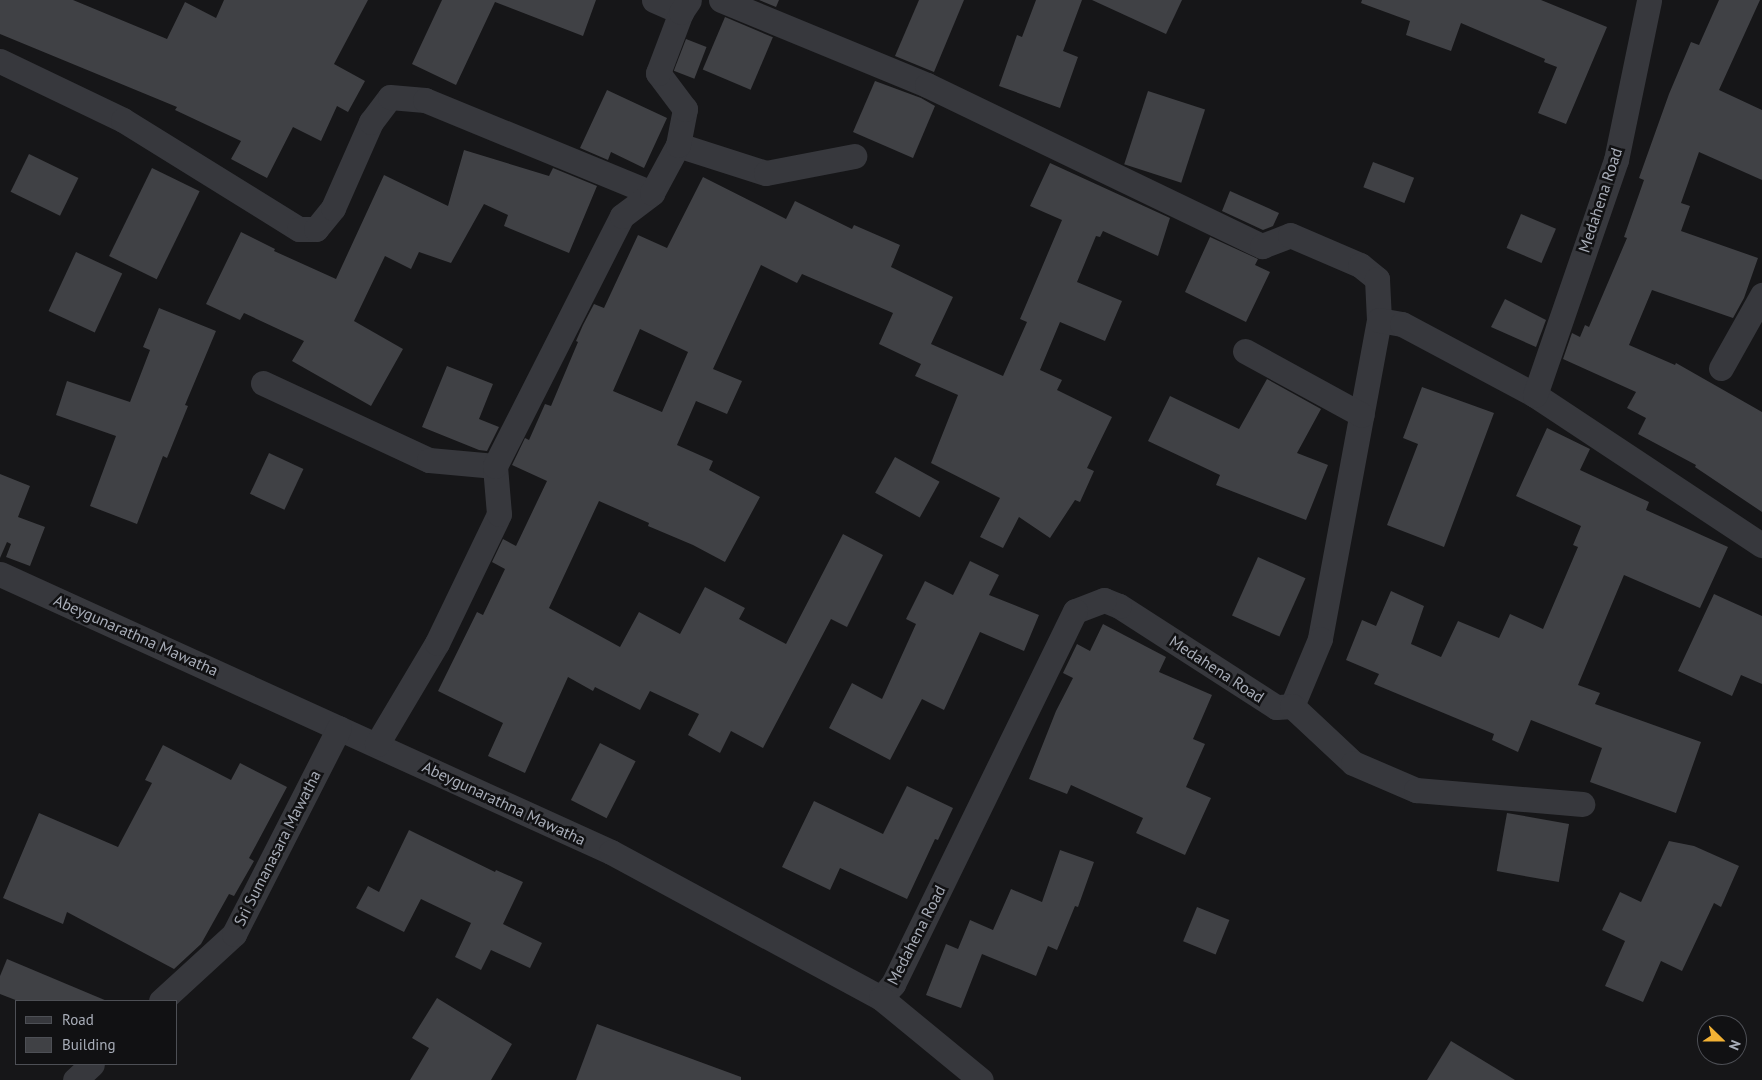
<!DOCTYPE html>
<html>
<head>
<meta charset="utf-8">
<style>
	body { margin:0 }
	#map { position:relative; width:1762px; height:1080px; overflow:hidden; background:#161618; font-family:"PT Sans",sans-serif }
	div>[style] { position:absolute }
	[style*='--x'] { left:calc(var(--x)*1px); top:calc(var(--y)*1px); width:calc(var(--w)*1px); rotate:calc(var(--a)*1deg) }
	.building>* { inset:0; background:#404145; transform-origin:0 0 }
	.street>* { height:25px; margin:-12.5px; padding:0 12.5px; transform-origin:12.5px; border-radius:12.5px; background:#37383d }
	span { translate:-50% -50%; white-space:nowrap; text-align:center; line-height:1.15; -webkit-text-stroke:5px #111113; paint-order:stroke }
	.street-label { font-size:16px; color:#a8adb8 }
	.legend { position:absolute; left:15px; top:1000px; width:162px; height:65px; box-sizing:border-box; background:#111113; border:1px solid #4d4f55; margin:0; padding:6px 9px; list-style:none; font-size:15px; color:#a8adb8 }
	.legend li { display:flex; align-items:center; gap:10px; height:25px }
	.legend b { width:25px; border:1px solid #4d4f55 }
	.north { position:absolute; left:1697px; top:1015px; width:50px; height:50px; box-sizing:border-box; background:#111113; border:1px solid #4d4f55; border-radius:50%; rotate:112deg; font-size:14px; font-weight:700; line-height:20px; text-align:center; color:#a8adb8 }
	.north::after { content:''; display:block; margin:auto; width:18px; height:22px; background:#f2b134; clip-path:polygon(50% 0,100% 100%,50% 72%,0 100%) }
</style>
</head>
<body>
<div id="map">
	<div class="building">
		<i style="clip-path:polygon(0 0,73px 0,167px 39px,185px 2px,216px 18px,224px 0,368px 0,334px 64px,365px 81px,348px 112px,337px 106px,321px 141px,293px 127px,267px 178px,231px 159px,241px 141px,175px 110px,177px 107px,0 34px)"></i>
		<i style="clip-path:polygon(442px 0,596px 0,583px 36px,495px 2px,456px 85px,412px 64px)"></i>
		<i style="clip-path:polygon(759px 0,779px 0,776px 7px)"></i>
		<i style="clip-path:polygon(919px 0,964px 0,934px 72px,895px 56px)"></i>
		<i style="clip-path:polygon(1036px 0,1082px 0,1063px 51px,1078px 57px,1060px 108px,999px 86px,1017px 35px,1022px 37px)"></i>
		<i style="clip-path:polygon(1092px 0,1182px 0,1166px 34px)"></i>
		<i style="clip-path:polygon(1362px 0,1541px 0,1607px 27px,1566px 124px,1538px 113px,1557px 67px,1544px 62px,1545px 59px,1461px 23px,1451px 51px,1406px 35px,1410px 21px,1361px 3px)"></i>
		<i style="clip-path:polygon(1719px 0,1760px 0,1719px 90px,1762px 110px,1762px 180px,1699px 152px,1681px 203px,1690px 206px,1681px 231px,1758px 258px,1744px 298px,1733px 318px,1652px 290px,1629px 345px,1675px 365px,1676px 363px,1762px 412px,1762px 512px,1695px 467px,1696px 465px,1638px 434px,1646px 418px,1627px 408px,1636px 392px,1563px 359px,1572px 333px,1580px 337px,1585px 325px,1589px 327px,1627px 238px,1624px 237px,1644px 180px,1639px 178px,1669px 94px,1691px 42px,1699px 45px)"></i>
		<i style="left:725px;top:17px;width:52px;height:57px;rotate:23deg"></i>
		<i style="left:686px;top:39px;width:22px;height:34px;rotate:21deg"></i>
		<i style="clip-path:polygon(875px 81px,921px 98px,935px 106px,913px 158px,853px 132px)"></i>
		<i style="clip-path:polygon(607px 90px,667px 118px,644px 168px,611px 152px,608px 160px,580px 148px)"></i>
		<i style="left:1148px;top:91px;width:60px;height:77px;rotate:18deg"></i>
		<i style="clip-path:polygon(464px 150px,549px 176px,553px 168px,597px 186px,569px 253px,504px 226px,508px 215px,484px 204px,451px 263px,419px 252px,411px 269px,385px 256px,354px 321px,403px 349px,371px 406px,292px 361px,304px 341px,244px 313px,240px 320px,206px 304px,241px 232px,275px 249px,274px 251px,336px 279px,384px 175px,448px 206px)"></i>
		<i style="left:29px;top:154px;width:55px;height:42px;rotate:26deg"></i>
		<i style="left:1373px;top:162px;width:44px;height:27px;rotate:21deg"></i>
		<i style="clip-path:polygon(evenodd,1050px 163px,1170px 218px,1158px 256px,1103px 231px,1100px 237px,1096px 236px,1077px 282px,1122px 301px,1105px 341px,1060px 322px,1040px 370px,1062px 380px,1057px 390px,1112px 417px,1087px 468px,1094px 471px,1080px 502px,1075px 500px,1050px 538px,1019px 517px,1003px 548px,980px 537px,1000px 498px,931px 463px,958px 395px,915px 376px,921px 364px,879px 344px,893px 313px,802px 274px,797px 283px,761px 265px,713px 369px,742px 381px,727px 414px,696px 401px,677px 445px,713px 461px,709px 470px,760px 497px,725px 562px,693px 545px,648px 526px,649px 523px,599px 501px,549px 608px,620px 647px,639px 612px,680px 634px,705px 587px,745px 608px,739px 619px,786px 644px,843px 534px,883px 555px,847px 627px,831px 619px,763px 748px,731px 731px,720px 753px,688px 735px,699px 714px,650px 691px,640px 710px,595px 687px,593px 691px,568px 677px,525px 773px,488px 756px,503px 723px,438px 691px,477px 612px,483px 615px,505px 569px,492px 562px,503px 539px,516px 546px,547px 481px,512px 465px,525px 438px,529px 440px,545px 404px,551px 406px,578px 342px,576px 341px,583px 325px,594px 304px,604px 308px,638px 235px,667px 248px,703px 177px,786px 219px,795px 201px,852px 229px,854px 225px,900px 245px,891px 267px,953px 297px,931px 344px,1003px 376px,1027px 322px,1020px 319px,1062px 220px,1030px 206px,1050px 163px,640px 329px,688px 352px,662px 412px,613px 391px,640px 329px)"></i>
		<i style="left:152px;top:168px;width:53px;height:98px;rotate:26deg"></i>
		<i style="clip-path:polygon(1230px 191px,1279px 213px,1273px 226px,1263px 230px,1222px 211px)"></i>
		<i style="left:1521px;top:214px;width:38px;height:37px;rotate:23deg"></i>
		<i style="clip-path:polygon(1210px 237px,1258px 259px,1255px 265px,1270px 272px,1246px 322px,1185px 292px)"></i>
		<i style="left:76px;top:252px;width:51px;height:65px;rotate:25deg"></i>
		<i style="clip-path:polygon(1505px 299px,1546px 320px,1536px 347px,1491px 327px)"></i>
		<i style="clip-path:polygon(159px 308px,216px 331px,185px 405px,188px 406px,167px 458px,163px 456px,137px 524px,90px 506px,116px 436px,56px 415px,67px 381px,130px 402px,150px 350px,143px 347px)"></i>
		<i style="clip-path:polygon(447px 366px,493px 384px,479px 419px,499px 427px,487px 451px,479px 450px,422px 427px)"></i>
		<i style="clip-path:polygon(1267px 379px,1321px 409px,1297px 453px,1328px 465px,1306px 520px,1216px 485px,1220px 475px,1148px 441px,1170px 396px,1239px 429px)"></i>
		<i style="clip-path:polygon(1422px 387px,1494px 413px,1444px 547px,1387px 525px,1418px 444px,1403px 438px)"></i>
		<i style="clip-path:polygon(1547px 428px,1590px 449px,1580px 470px,1649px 502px,1646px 510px,1728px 547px,1700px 608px,1624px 575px,1578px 685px,1600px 693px,1595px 704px,1701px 742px,1676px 813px,1590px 782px,1602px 748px,1531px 720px,1518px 752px,1492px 740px,1494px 734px,1374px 684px,1379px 674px,1346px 660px,1362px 620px,1376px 626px,1391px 591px,1424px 606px,1411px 644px,1441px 657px,1458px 621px,1499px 638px,1510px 614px,1543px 629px,1578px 547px,1573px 545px,1581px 526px,1516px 496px)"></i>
		<i style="left:269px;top:453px;width:38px;height:45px;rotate:25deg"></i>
		<i style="left:895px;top:457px;width:51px;height:41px;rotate:29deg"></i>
		<i style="clip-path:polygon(0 474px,30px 486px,18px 517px,45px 527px,30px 566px,6px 557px,11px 544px,7px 542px,0 558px)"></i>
		<i style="left:1258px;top:557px;width:52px;height:64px;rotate:24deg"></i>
		<i style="clip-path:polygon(970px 561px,999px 575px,989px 595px,1039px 615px,1024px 651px,980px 632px,944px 710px,922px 699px,890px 760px,829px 728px,852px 683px,882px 699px,916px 624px,906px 619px,925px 581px,953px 595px)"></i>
		<i style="clip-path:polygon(1714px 594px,1762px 616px,1762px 684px,1741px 675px,1732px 696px,1678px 671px)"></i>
		<i style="clip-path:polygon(1103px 624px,1166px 657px,1159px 672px,1212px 695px,1193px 739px,1205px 744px,1186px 787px,1211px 798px,1185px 855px,1136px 833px,1143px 818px,1071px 785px,1067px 794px,1029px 779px,1056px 711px,1073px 678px,1063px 673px,1077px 644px,1090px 651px)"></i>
		<i style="left:600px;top:743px;width:40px;height:64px;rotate:27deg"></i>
		<i style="clip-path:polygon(163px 745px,231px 780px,240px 763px,287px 787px,249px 858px,254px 861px,234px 896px,229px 894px,201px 944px,174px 969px,67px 912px,63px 924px,3px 898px,39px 813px,118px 847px,152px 783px,145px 780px)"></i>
		<i style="clip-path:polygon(907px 786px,953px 808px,938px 840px,935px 839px,907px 899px,840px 868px,830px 890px,782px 867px,814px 801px,883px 834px)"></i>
		<i style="left:1507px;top:813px;width:63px;height:59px;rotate:10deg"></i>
		<i style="clip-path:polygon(409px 830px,495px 872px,496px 870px,523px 882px,503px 924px,542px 943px,530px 968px,491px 950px,481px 970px,455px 957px,471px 923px,421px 899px,404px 932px,356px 908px,368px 886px,379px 892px)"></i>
		<i style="clip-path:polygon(1669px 841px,1694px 846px,1739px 866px,1721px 907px,1714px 903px,1682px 971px,1661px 961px,1643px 1002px,1605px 986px,1625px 941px,1602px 930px,1620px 892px,1641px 902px)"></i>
		<i style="clip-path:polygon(1060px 850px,1094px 862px,1078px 907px,1075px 906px,1057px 950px,1048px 946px,1036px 976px,982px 954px,961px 1008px,926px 995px,946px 944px,958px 949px,970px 920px,993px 930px,1011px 889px,1042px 902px)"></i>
		<i style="left:1197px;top:907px;width:35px;height:37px;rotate:22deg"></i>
		<i style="clip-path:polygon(7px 959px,107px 1001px,18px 1001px,0 994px,0 976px)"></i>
		<i style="clip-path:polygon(437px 998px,512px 1044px,491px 1080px,410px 1080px,429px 1048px,412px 1038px)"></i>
		<i style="clip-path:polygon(597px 1024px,741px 1077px,741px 1080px,576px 1080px)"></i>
		<i style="clip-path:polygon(1451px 1041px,1515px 1080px,1427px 1080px)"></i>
	</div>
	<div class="street">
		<i style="--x:654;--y:0;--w:30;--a:24"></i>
		<i style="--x:721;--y:0;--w:223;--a:22.4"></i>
		<i style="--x:927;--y:85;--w:372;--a:25.7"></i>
		<i style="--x:1262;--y:246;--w:30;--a:-21"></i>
		<i style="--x:1290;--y:235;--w:76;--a:23.2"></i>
		<i style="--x:1360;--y:265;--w:22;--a:39"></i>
		<i style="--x:1377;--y:279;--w:41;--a:87.2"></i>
		<i style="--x:1379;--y:320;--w:324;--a:100.5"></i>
		<i style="--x:1320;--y:639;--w:73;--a:112.7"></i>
		<i style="--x:1292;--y:706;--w:16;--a:176"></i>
		<i style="--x:1276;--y:707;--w:187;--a:-147.2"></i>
		<i style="--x:1119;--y:606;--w:16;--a:-158"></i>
		<i style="--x:1104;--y:600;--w:31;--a:159"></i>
		<i style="--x:1075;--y:611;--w:415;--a:116"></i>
		<i style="--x:893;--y:984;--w:18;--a:131"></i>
		<i style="--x:0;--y:61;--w:136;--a:25.6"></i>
		<i style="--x:123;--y:120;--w:207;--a:31.8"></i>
		<i style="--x:299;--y:229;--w:17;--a:0"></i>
		<i style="--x:316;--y:229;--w:27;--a:-51"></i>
		<i style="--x:333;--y:208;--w:94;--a:-66.2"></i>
		<i style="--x:371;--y:122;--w:31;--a:-53"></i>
		<i style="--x:390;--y:97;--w:35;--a:5"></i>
		<i style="--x:425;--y:100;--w:245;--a:22.3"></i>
		<i style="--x:678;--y:145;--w:92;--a:17.7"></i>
		<i style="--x:766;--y:173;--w:90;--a:-10.9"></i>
		<i style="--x:1379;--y:320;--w:23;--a:10"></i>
		<i style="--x:1402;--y:324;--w:151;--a:28.1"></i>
		<i style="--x:1535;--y:395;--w:272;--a:33.5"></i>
		<i style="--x:1245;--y:351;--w:133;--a:28.7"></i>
		<i style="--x:1721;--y:368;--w:84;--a:-60.7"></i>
		<i style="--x:263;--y:383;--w:183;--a:24.9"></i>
		<i style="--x:429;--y:460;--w:66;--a:5.2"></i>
		<i style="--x:1535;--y:395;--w:249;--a:-71"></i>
		<i style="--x:1616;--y:160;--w:163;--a:-78.3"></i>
		<i style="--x:0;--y:574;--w:671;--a:24.47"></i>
		<i style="--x:611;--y:852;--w:307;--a:28.4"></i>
		<i style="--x:881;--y:998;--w:129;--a:39.4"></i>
		<i style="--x:1292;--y:706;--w:83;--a:43.1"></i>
		<i style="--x:1353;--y:763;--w:69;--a:23.2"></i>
		<i style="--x:1416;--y:790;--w:167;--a:4.8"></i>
		<i style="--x:377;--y:744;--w:117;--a:-59.3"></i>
		<i style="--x:437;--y:643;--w:143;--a:-64.3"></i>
		<i style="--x:499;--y:514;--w:48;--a:-94.8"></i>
		<i style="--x:495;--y:466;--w:280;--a:-63.1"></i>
		<i style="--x:622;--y:216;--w:38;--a:-37"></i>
		<i style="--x:652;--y:193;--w:55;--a:-61.6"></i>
		<i style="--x:678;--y:145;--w:37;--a:-79"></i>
		<i style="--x:685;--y:109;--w:45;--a:-126.9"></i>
		<i style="--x:658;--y:73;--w:65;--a:-69.3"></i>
		<i style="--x:681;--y:12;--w:14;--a:-56"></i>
		<i style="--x:161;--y:1001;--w:99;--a:-42.5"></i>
		<i style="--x:234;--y:934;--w:231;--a:-63"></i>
		<i style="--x:75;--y:1080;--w:23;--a:-43"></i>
	</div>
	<div class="street-label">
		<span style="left:1600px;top:200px;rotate:-72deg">Medahena Road</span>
		<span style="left:136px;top:635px;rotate:24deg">Abeygunarathna Mawatha</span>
		<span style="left:1217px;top:669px;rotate:33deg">Medahena Road</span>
		<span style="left:504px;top:803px;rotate:25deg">Abeygunarathna Mawatha</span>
		<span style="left:277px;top:848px;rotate:-63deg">Sri Sumanasara Mawatha</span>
		<span style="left:916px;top:935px;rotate:-63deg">Medahena Road</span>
	</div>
	<ul class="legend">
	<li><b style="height:6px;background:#37383d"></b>Road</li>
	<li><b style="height:14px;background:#404145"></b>Building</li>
	</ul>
	<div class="north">N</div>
</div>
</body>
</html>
